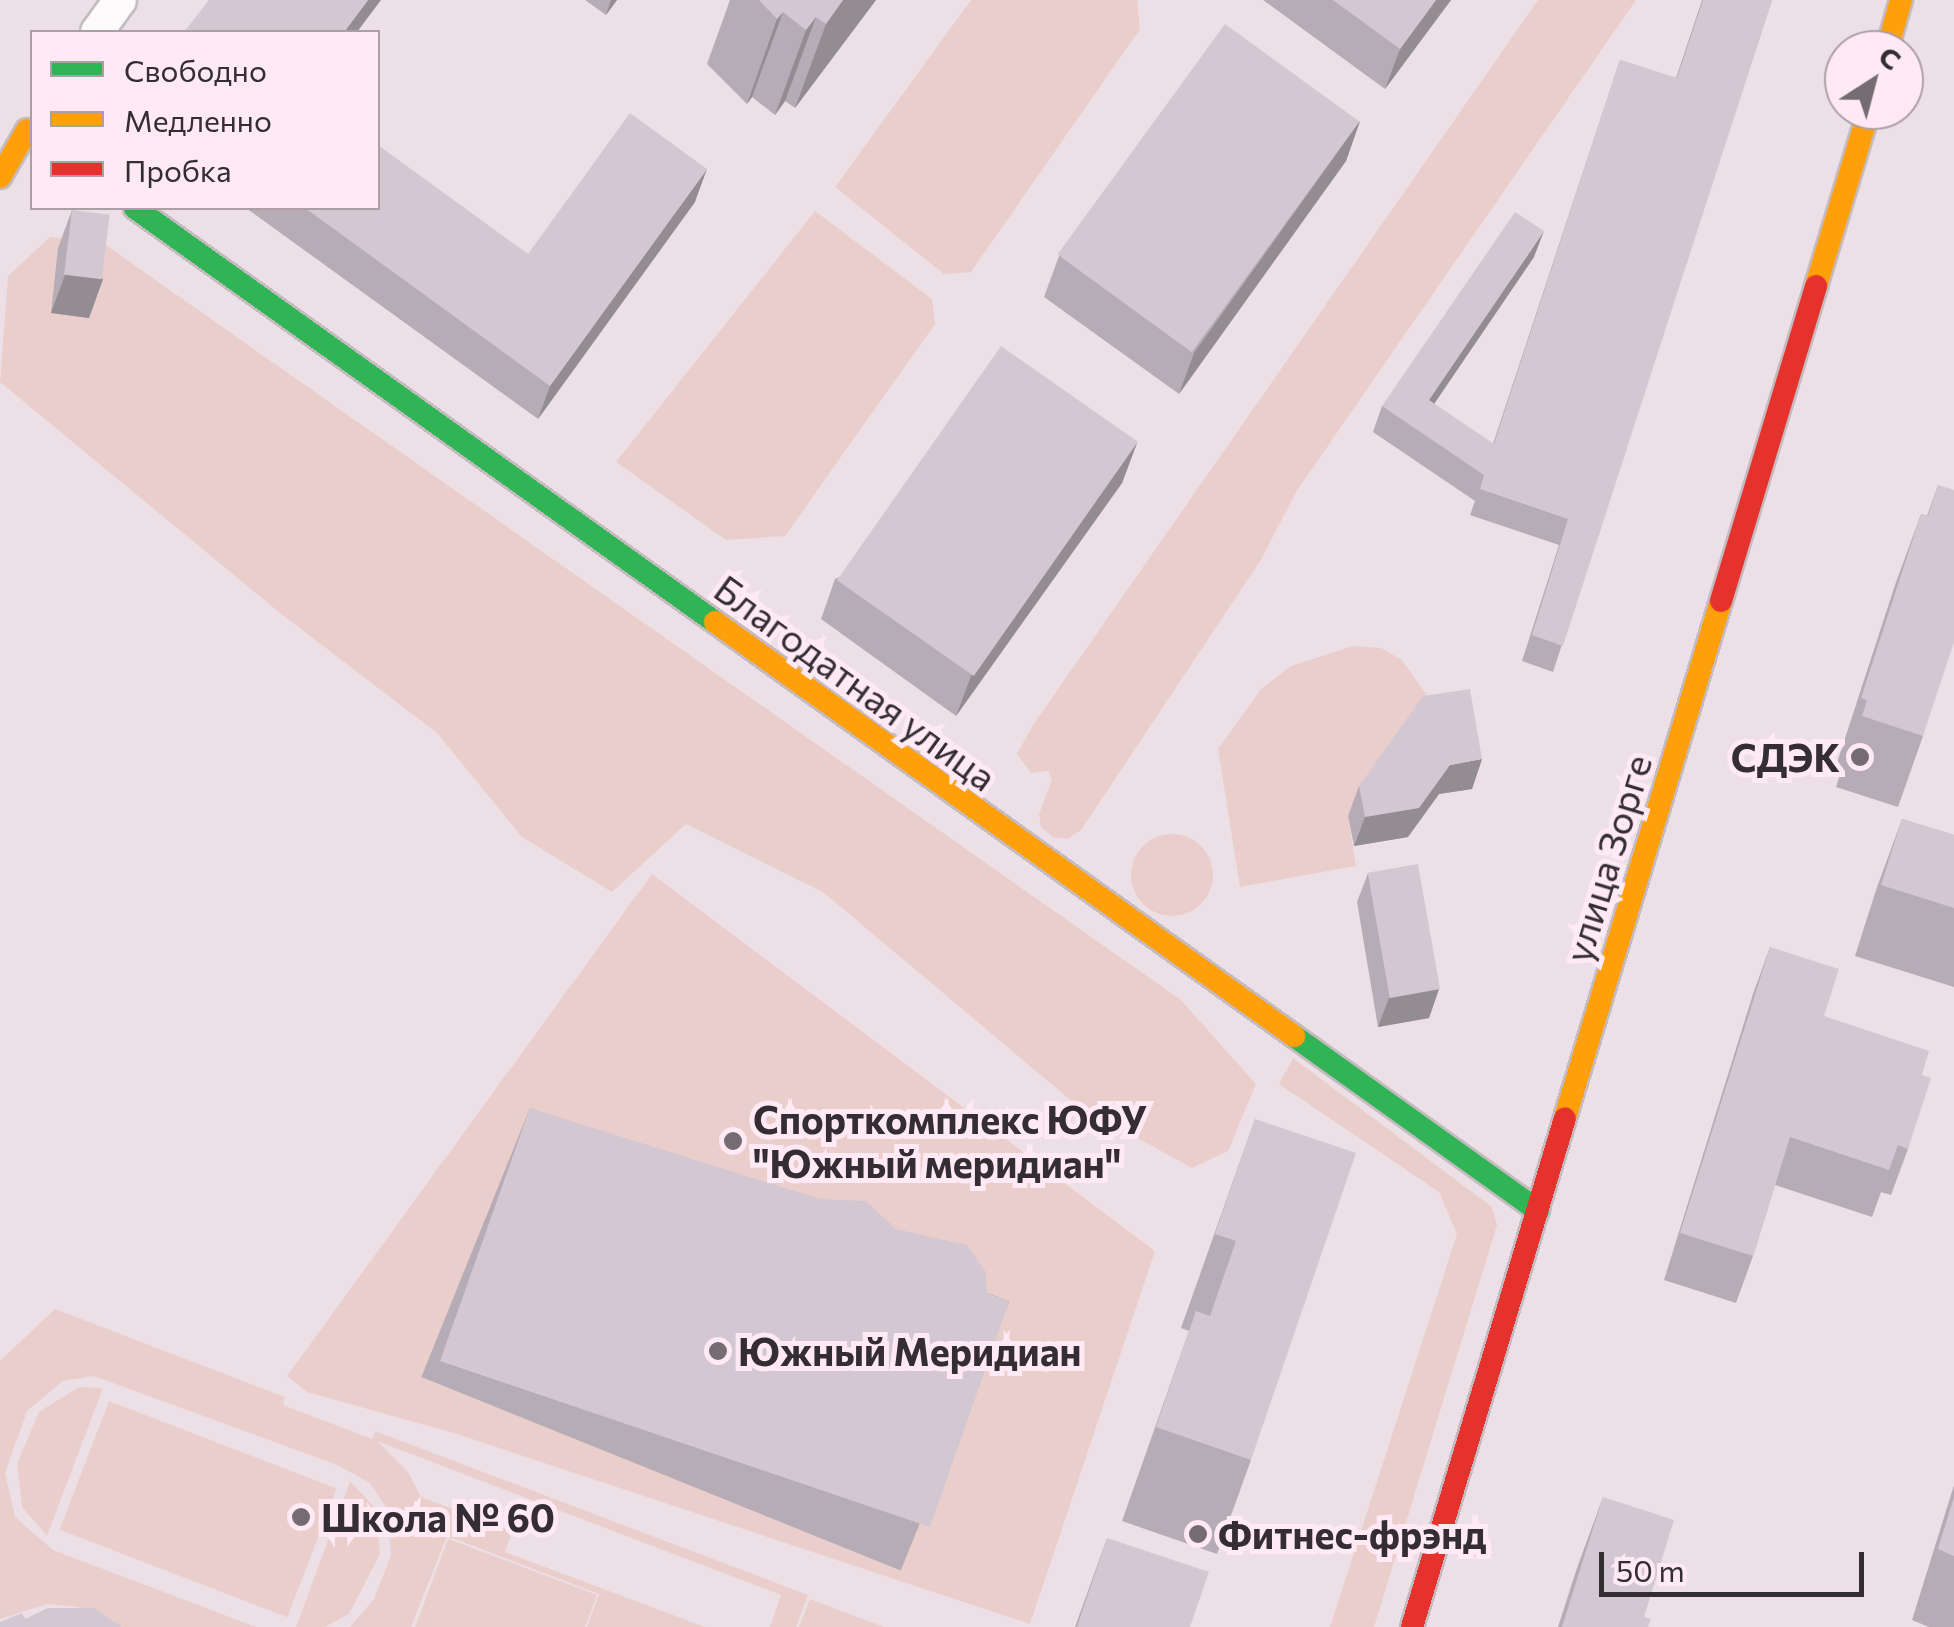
<!DOCTYPE html>
<html>
<head>
<meta charset="utf-8">
<style>
	body { margin:0 }
	#map { position:relative; width:1954px; height:1627px; overflow:hidden; background:#ece0e6; font-family:Commissioner,sans-serif }
	div>[style] { position:absolute }
	[style*='--x'] { left:calc(var(--x)*1px); top:calc(var(--y)*1px); width:calc(var(--w)*1px); rotate:calc(var(--a)*1deg) }
	.green>* { inset:0; background:#eacecc; transform-origin:0 0 }
	.round { border-radius:50% }
	.roads { filter:drop-shadow(2px 0 #c4bbc0) drop-shadow(-2px 0 #c4bbc0) drop-shadow(0 2px #c4bbc0) drop-shadow(0 -2px #c4bbc0) }
	.street>* { height:32px; margin:-16px; padding:0 16px; transform-origin:16px; border-radius:16px; background:#fcfafb }
	.fast>* { height:22px; margin:-11px; padding:0 11px; transform-origin:11px; border-radius:11px; background:#30b455 }
	.slow>* { height:22px; margin:-11px; padding:0 11px; transform-origin:11px; border-radius:11px; background:#ff9f0a }
	.jam>* { height:22px; margin:-11px; padding:0 11px; transform-origin:11px; border-radius:11px; background:#e5322d }
	.wall>* { inset:0; background:#b5acb5; transform-origin:0 0 }
	.shaded-wall>* { inset:0; background:#948c93 }
	.building>* { inset:0; background:#d3c8d2; transform-origin:0 0 }
	.dots>* { width:28px; height:28px; translate:-50% -50%; box-sizing:border-box; border:5px solid #fee9f4; border-radius:50% }
	span { translate:-50% -50%; white-space:nowrap; text-align:center; line-height:1.15; -webkit-text-stroke:10px #fee9f4; paint-order:stroke }
	.street-label { font-size:38px; color:#342d31 }
	.poi-label { font-size:38px; color:#342d31; font-weight:700 }
	.right { translate:-100% -50%; text-align:right }
	.left { translate:0 -50%; text-align:left }
	.legend { position:absolute; left:30px; top:30px; width:350px; height:180px; box-sizing:border-box; background:#fee9f4; border:2px solid #ad9ea6; margin:0; padding:12px 18px; list-style:none; font-size:30px; color:#342d31 }
	.legend li { display:flex; align-items:center; gap:20px; height:50px }
	.legend b { width:50px; border:2px solid #ad9ea6 }
	.north { position:absolute; left:1824px; top:30px; width:100px; height:100px; box-sizing:border-box; background:#fee9f4; border:2px solid #ad9ea6; border-radius:50%; rotate:36deg; font-size:28px; font-weight:700; line-height:40px; text-align:center; color:#342d31 }
	.north::after { content:''; display:block; margin:auto; width:35px; height:45px; background:#746c70; clip-path:polygon(50% 0,100% 100%,50% 72%,0 100%) }
	.scale { position:absolute; left:1599px; top:1552px; width:265px; height:45px; box-sizing:border-box; border:5px solid #342d31; border-top:0; padding-left:12px; font-size:30px; line-height:35px; white-space:nowrap; color:#342d31; -webkit-text-stroke:8px #fee9f4; paint-order:stroke }
</style>
</head>
<body>
<div id="map">
	<div class="green">
		<i style="clip-path:polygon(971px 0,1137px 0,1140px 29px,971px 272px,944px 274px,835px 187px)"></i>
		<i style="clip-path:polygon(1538px 0,1636px 0,1296px 492px,1262px 558px,1081px 830px,1067px 839px,1053px 837px,1041px 827px,1039px 814px,1052px 779px,1048px 771px,1031px 773px,1017px 754px,1033px 725px)"></i>
		<i style="clip-path:polygon(815px 211px,932px 299px,935px 324px,785px 536px,726px 540px,616px 462px)"></i>
		<i style="clip-path:polygon(50px 237px,100px 241px,1181px 1000px,1256px 1084px,1228px 1151px,1192px 1168px,1074px 1103px,823px 892px,686px 824px,612px 892px,522px 837px,437px 733px,280px 613px,0 382px,8px 276px)"></i>
		<i style="clip-path:polygon(1353px 646px,1381px 648px,1402px 660px,1432px 702px,1348px 816px,1356px 866px,1240px 887px,1218px 749px,1262px 688px,1291px 666px)"></i>
		<i class="round" style="left:1131px;top:834px;width:82px;height:82px"></i>
		<i style="clip-path:polygon(652px 874px,1155px 1251px,1030px 1624px,457px 1434px,307px 1392px,287px 1376px)"></i>
		<i style="clip-path:polygon(1293px 1058px,1492px 1207px,1497px 1225px,1374px 1627px,1330px 1627px,1457px 1234px,1439px 1192px,1279px 1084px)"></i>
		<i style="clip-path:polygon(55px 1309px,285px 1397px,283px 1405px,372px 1439px,375px 1431px,808px 1595px,796px 1627px,770px 1627px,781px 1595px,377px 1441px,408px 1472px,421px 1497px,512px 1531px,505px 1552px,705px 1627px,587px 1627px,599px 1594px,447px 1536px,411px 1627px,350px 1627px,374px 1599px,391px 1555px,387px 1509px,370px 1483px,337px 1465px,94px 1376px,63px 1381px,27px 1411px,5px 1473px,15px 1517px,53px 1550px,256px 1627px,119px 1627px,78px 1607px,47px 1604px,0 1619px,0 1361px)"></i>
		<i style="clip-path:polygon(79px 1387px,103px 1388px,47px 1536px,22px 1507px,17px 1464px,39px 1412px)"></i>
		<i style="left:109px;top:1401px;width:244px;height:138px;rotate:21deg"></i>
		<i style="clip-path:polygon(350px 1481px,376px 1509px,380px 1554px,349px 1614px,325px 1627px,296px 1627px)"></i>
		<i style="clip-path:polygon(448px 1539px,597px 1595px,585px 1627px,415px 1627px)"></i>
		<i style="clip-path:polygon(810px 1599px,884px 1627px,799px 1627px)"></i>
	</div>
	<div class="roads">
		<div class="street">
			<i style="--x:97;--y:32;--w:39;--a:-54"></i>
		</div>
		<div class="fast">
			<i style="--x:135;--y:208;--w:713;--a:35.52"></i>
			<i style="--x:1294;--y:1036;--w:300;--a:35.6"></i>
		</div>
		<div class="slow">
			<i style="--x:1887;--y:50;--w:52;--a:-74.4"></i>
			<i style="--x:0;--y:177;--w:54;--a:-60.1"></i>
			<i style="--x:1816;--y:286;--w:184;--a:-73.2"></i>
			<i style="--x:715;--y:622;--w:712;--a:35.57"></i>
			<i style="--x:1565;--y:1118;--w:540;--a:-73.21"></i>
		</div>
		<div class="jam">
			<i style="--x:1721;--y:601;--w:329;--a:-73.2"></i>
			<i style="--x:1412;--y:1627;--w:531;--a:-73.27"></i>
		</div>
	</div>
	<div class="wall">
		<i style="clip-path:polygon(585px 0,617px 0,606px 15px)"></i>
		<i style="clip-path:polygon(730px 0,876px 0,795px 108px,785px 101px,775px 115px,752px 97px,747px 104px,707px 64px)"></i>
		<i style="clip-path:polygon(1263px 0,1451px 0,1385px 89px)"></i>
		<i style="clip-path:polygon(1702px 0,1772px 0,1553px 672px,1522px 661px,1559px 545px,1470px 515px,1475px 501px,1373px 432px,1382px 406px,1534px 257px,1434px 404px,1493px 444px,1620px 60px,1676px 78px)"></i>
		<i style="clip-path:polygon(1360px 121px,1346px 161px,1179px 394px,1044px 297px,1059px 256px)"></i>
		<i style="clip-path:polygon(695px 202px,538px 419px,246px 208px,378px 208px,528px 254px)"></i>
		<i style="clip-path:polygon(72px 210px,103px 279px,89px 318px,51px 313px,58px 248px)"></i>
		<i style="clip-path:polygon(1137px 443px,1122px 483px,956px 716px,821px 619px,835px 579px)"></i>
		<i style="clip-path:polygon(1938px 485px,1923px 736px,1898px 807px,1836px 787px,1841px 771px,1835px 769px,1895px 585px,1921px 514px,1927px 516px)"></i>
		<i style="clip-path:polygon(1482px 759px,1472px 789px,1439px 794px,1408px 837px,1354px 846px,1348px 816px,1359px 786px)"></i>
		<i style="clip-path:polygon(1902px 819px,1954px 835px,1954px 987px,1855px 956px,1876px 890px)"></i>
		<i style="clip-path:polygon(1368px 873px,1439px 989px,1429px 1018px,1378px 1027px,1357px 902px)"></i>
		<i style="clip-path:polygon(1770px 947px,1824px 1016px,1922px 1075px,1908px 1149px,1891px 1195px,1881px 1192px,1872px 1217px,1775px 1185px,1753px 1256px,1736px 1303px,1664px 1280px,1753px 994px)"></i>
		<i style="left:530px;top:1108px;width:517px;height:290px;rotate:22deg"></i>
		<i style="clip-path:polygon(1255px 1119px,1251px 1460px,1217px 1554px,1122px 1521px,1189px 1331px,1181px 1328px)"></i>
		<i style="clip-path:polygon(1954px 1485px,1954px 1627px,1929px 1627px,1912px 1620px)"></i>
		<i style="clip-path:polygon(1603px 1497px,1644px 1617px,1648px 1627px,1558px 1627px,1577px 1568px)"></i>
		<i style="clip-path:polygon(1107px 1538px,1190px 1627px,1075px 1627px)"></i>
	</div>
	<div class="shaded-wall">
		<i style="clip-path:polygon(368px 0,381px 0,357px 32px,344px 32px)"></i>
		<i style="clip-path:polygon(611px 0,617px 0,606px 15px)"></i>
		<i style="clip-path:polygon(843px 0,876px 0,795px 108px,826px 24px)"></i>
		<i style="clip-path:polygon(1436px 0,1451px 0,1385px 89px,1400px 49px)"></i>
		<i style="clip-path:polygon(783px 12px,752px 97px,747px 104px,777px 19px)"></i>
		<i style="clip-path:polygon(816px 17px,785px 101px,775px 115px,806px 30px)"></i>
		<i style="clip-path:polygon(1360px 121px,1346px 161px,1179px 394px,1194px 353px)"></i>
		<i style="clip-path:polygon(707px 169px,695px 202px,538px 419px,550px 386px)"></i>
		<i style="clip-path:polygon(1544px 231px,1534px 257px,1419px 426px,1429px 400px)"></i>
		<i style="clip-path:polygon(65px 275px,103px 279px,89px 318px,51px 313px)"></i>
		<i style="clip-path:polygon(1137px 443px,1122px 483px,956px 716px,971px 676px)"></i>
		<i style="clip-path:polygon(1482px 759px,1472px 789px,1439px 794px,1408px 837px,1354px 846px,1365px 817px,1450px 765px)"></i>
		<i style="clip-path:polygon(1439px 989px,1429px 1018px,1378px 1027px,1389px 998px)"></i>
	</div>
	<div class="building">
		<i style="clip-path:polygon(209px 0,368px 0,344px 32px,184px 32px)"></i>
		<i style="clip-path:polygon(759px 0,843px 0,826px 24px,816px 17px,806px 30px,783px 12px,777px 19px)"></i>
		<i style="clip-path:polygon(1333px 0,1436px 0,1400px 49px)"></i>
		<i style="clip-path:polygon(1703px 0,1772px 0,1563px 646px,1532px 635px,1568px 519px,1480px 489px,1484px 475px,1382px 406px,1515px 212px,1544px 231px,1429px 400px,1494px 444px,1620px 60px,1677px 78px)"></i>
		<i style="left:1225px;top:24px;width:166px;height:285px;rotate:36deg"></i>
		<i style="clip-path:polygon(630px 113px,707px 169px,550px 386px,305px 208px,378px 208px,378px 145px,528px 254px)"></i>
		<i style="left:72px;top:210px;width:38px;height:65px;rotate:7deg"></i>
		<i style="left:1001px;top:346px;width:167px;height:286px;rotate:35deg"></i>
		<i style="clip-path:polygon(1938px 485px,1954px 490px,1954px 642px,1923px 736px,1862px 716px,1867px 700px,1861px 698px,1921px 514px,1928px 516px)"></i>
		<i style="clip-path:polygon(1470px 689px,1482px 759px,1450px 765px,1419px 808px,1365px 817px,1359px 786px,1423px 696px)"></i>
		<i style="clip-path:polygon(1902px 819px,1954px 835px,1954px 908px,1881px 885px)"></i>
		<i style="left:1418px;top:864px;width:127px;height:51px;rotate:80deg"></i>
		<i style="clip-path:polygon(1770px 947px,1839px 969px,1824px 1016px,1929px 1051px,1922px 1075px,1931px 1078px,1908px 1149px,1898px 1145px,1889px 1170px,1790px 1137px,1753px 1256px,1680px 1233px)"></i>
		<i style="clip-path:polygon(530px 1108px,820px 1199px,866px 1201px,896px 1229px,967px 1245px,986px 1272px,987px 1293px,1009px 1302px,930px 1527px,440px 1361px)"></i>
		<i style="clip-path:polygon(1255px 1119px,1356px 1153px,1251px 1460px,1156px 1427px,1196px 1311px,1210px 1316px,1236px 1241px,1215px 1234px)"></i>
		<i style="clip-path:polygon(1603px 1497px,1674px 1520px,1644px 1617px,1651px 1619px,1648px 1627px,1562px 1627px)"></i>
		<i style="clip-path:polygon(1954px 1497px,1954px 1556px,1938px 1549px)"></i>
		<i style="clip-path:polygon(1107px 1538px,1209px 1572px,1190px 1627px,1077px 1627px)"></i>
		<i style="clip-path:polygon(48px 1608px,94px 1608px,122px 1627px,0 1627px,0 1622px,22px 1613px,25px 1619px)"></i>
	</div>
	<div class="dots">
		<i style="left:1860px;top:757px;background:#746c70"></i>
		<i style="left:733px;top:1141px;background:#746c70"></i>
		<i style="left:718px;top:1351px;background:#746c70"></i>
		<i style="left:301px;top:1517px;background:#746c70"></i>
		<i style="left:1198px;top:1534px;background:#746c70"></i>
	</div>
	<div class="street-label">
		<span style="left:856px;top:682px;rotate:36deg">Благодатная улица</span>
		<span style="left:1607px;top:858px;rotate:-73deg">улица Зорге</span>
	</div>
	<div class="poi-label">
		<span class="right" style="left:1840px;top:757px">СДЭК</span>
		<span class="left" style="left:753px;top:1141px">Спорткомплекс ЮФУ<br>"Южный меридиан"</span>
		<span class="left" style="left:738px;top:1351px">Южный Меридиан</span>
		<span class="left" style="left:321px;top:1517px">Школа № 60</span>
		<span class="left" style="left:1218px;top:1534px">Фитнес-фрэнд</span>
	</div>
	<ul class="legend">
	<li><b style="height:12px;background:#30b455"></b>Свободно</li>
	<li><b style="height:12px;background:#ff9f0a"></b>Медленно</li>
	<li><b style="height:12px;background:#e5322d"></b>Пробка</li>
	</ul>
	<div class="north">С</div>
	<div class="scale">50 m</div>
</div>
</body>
</html>
